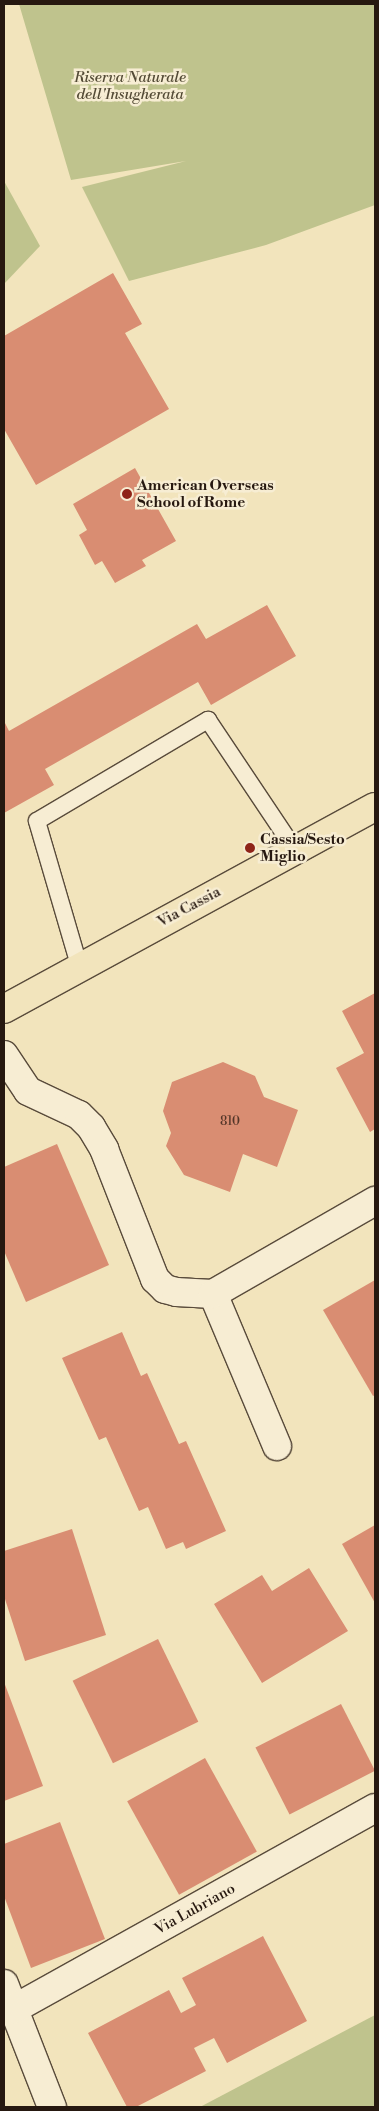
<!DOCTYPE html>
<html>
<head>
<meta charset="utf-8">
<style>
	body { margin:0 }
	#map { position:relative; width:379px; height:2111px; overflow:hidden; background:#f2e4bc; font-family:"Libre Bodoni",serif }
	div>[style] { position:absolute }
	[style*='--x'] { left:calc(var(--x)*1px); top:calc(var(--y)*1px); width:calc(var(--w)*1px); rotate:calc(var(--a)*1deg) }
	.green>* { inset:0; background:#bfc38d }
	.building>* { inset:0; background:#d98d72; transform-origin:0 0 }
	.roads { filter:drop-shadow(1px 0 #594b3b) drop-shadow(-1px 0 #594b3b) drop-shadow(0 1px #594b3b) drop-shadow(0 -1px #594b3b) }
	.lane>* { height:16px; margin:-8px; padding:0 8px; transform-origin:8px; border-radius:8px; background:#f7edd3 }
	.street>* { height:28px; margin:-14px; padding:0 14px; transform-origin:14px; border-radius:14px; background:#f7edd3 }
	.primary>* { height:28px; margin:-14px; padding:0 14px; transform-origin:14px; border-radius:14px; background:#f2e4bc }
	.dots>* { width:14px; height:14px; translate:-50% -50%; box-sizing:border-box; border:2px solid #f7edd3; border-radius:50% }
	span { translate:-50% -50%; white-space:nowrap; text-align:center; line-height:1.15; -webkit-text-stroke:5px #f7edd3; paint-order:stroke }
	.number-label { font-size:12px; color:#533528 }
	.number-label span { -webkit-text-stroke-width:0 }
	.park-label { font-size:15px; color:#544b36; font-style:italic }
	.poi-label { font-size:15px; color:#261810; font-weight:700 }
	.left { translate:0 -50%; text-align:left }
	.street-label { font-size:15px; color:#261810 }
	.frame { position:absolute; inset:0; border:5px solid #261810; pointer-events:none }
</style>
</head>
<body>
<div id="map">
	<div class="green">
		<i style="clip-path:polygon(19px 4px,375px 4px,375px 205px,266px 245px,129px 281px,82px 187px,186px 161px,71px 180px)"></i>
		<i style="clip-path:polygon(4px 181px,40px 246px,4px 284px)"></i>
		<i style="clip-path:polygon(375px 2015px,375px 2107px,200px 2107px)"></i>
	</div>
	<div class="building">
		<i style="clip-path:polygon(113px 273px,142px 324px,125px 333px,169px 409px,36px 485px,4px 429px,4px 336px)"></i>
		<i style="clip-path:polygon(135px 468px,176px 541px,142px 560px,146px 566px,115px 583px,102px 561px,95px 565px,79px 535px,87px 530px,73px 504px)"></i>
		<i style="clip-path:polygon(267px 605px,296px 656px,211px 705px,198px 682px,45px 769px,54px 785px,4px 813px,4px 721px,9px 731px,197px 624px,206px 639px)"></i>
		<i style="clip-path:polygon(375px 993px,375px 1129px,370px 1132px,336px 1068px,364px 1053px,342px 1011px)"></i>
		<i style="clip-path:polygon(223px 1062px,255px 1076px,264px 1097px,298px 1110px,277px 1167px,243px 1154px,230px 1192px,184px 1175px,166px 1146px,171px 1133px,163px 1111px,172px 1082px)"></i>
		<i style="clip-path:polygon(57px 1144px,109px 1265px,26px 1302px,4px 1251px,4px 1167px)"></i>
		<i style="clip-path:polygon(375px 1280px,375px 1395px,373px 1396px,323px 1310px)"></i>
		<i style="clip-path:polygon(122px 1332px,141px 1376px,147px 1373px,179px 1444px,186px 1441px,226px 1531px,186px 1549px,183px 1542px,166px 1549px,148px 1507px,139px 1511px,106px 1437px,99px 1440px,62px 1358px)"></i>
		<i style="clip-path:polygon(375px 1525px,375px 1603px,342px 1544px)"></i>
		<i style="clip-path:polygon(72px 1529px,106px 1635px,25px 1661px,4px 1596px,4px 1551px)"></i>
		<i style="clip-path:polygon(309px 1568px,348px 1631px,262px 1683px,214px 1604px,262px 1575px,272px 1591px)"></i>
		<i style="left:158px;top:1639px;width:92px;height:95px;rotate:64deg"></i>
		<i style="clip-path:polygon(4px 1682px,43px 1786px,4px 1801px)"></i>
		<i style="left:341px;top:1704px;width:75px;height:96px;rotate:63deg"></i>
		<i style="left:205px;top:1758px;width:107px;height:89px;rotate:61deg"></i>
		<i style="clip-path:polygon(60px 1822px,105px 1939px,31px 1968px,4px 1896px,4px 1844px)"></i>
		<i style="clip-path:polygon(263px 1936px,307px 2021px,227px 2063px,214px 2038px,194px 2048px,206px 2071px,136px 2107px,127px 2107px,88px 2033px,169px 1990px,181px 2013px,196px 2005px,182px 1978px)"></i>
	</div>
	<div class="roads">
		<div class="lane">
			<i style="--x:79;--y:965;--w:150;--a:-106.3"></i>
			<i style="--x:37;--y:821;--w:199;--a:-30.6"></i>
			<i style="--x:208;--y:720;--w:156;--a:56.2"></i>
		</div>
		<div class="street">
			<i style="--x:4;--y:1055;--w:43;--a:56.3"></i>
			<i style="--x:28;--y:1091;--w:56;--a:25.2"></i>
			<i style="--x:79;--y:1115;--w:17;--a:45"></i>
			<i style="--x:91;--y:1127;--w:26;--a:59"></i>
			<i style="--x:104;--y:1149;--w:140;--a:68.6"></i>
			<i style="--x:155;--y:1279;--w:14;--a:45"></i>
			<i style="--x:165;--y:1289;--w:11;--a:15"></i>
			<i style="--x:176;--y:1292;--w:37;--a:3"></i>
			<i style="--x:277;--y:1446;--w:165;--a:-112.8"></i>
			<i style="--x:213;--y:1294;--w:187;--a:-29.9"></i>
			<i style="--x:4;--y:1984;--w:132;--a:68.7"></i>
			<i style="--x:14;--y:2009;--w:413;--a:-29.1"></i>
		</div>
		<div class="primary">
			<i style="--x:4;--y:1009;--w:422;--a:-28.6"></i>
		</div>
	</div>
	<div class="dots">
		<i style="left:127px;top:494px;background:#8f2418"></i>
		<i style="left:250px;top:848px;background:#8f2418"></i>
	</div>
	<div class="number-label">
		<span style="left:230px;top:1122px">810</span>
	</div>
	<div class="park-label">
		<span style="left:130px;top:86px">Riserva Naturale<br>dell'Insugherata</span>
	</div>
	<div class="poi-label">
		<span class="left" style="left:137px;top:494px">American Overseas<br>School of Rome</span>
		<span class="left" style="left:260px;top:848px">Cassia/Sesto<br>Miglio</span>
	</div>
	<div class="street-label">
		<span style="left:189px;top:907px;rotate:-28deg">Via Cassia</span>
		<span style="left:195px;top:1909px;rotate:-29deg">Via Lubriano</span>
	</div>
	<div class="frame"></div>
</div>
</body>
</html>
